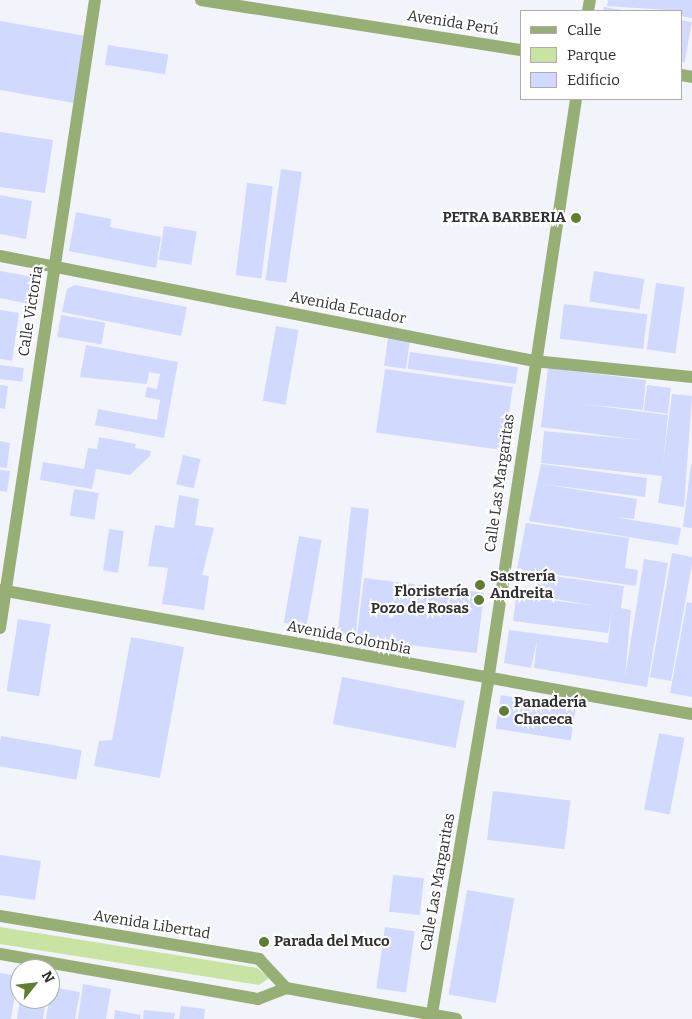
<!DOCTYPE html>
<html>
<head>
<meta charset="utf-8">
<style>
	body { margin:0 }
	#map { position:relative; width:692px; height:1019px; overflow:hidden; background:#f2f4fb; font-family:Bitter,serif }
	div>[style] { position:absolute }
	[style*='--x'] { left:calc(var(--x)*1px); top:calc(var(--y)*1px); width:calc(var(--w)*1px); rotate:calc(var(--a)*1deg) }
	.green>* { inset:0; background:#c8e3a2 }
	.building>* { inset:0; background:#d1dafe; transform-origin:0 0 }
	.minor>* { height:12px; margin:-6px; padding:0 6px; transform-origin:6px; border-radius:6px; background:#97af75 }
	.dots>* { width:14px; height:14px; translate:-50% -50%; box-sizing:border-box; border:2px solid #fff; border-radius:50% }
	span { translate:-50% -50%; white-space:nowrap; text-align:center; line-height:1.15; -webkit-text-stroke:4px #fff; paint-order:stroke }
	.street-label { font-size:15px; color:#303133 }
	.poi-label { font-size:15px; color:#303133; font-weight:700 }
	.right { translate:-100% -50%; text-align:right }
	.left { translate:0 -50%; text-align:left }
	.legend { position:absolute; left:520px; top:10px; width:162px; height:90px; box-sizing:border-box; background:#fff; border:1px solid #acadad; margin:0; padding:6px 9px; list-style:none; font-size:15px; color:#303133 }
	.legend li { display:flex; align-items:center; gap:10px; height:25px }
	.legend b { width:25px; border:1px solid #acadad }
	.north { position:absolute; left:10px; top:959px; width:50px; height:50px; box-sizing:border-box; background:#fff; border:1px solid #acadad; border-radius:50%; rotate:61deg; font-size:14px; font-weight:700; line-height:20px; text-align:center; color:#303133 }
	.north::after { content:''; display:block; margin:auto; width:18px; height:22px; background:#627e32; clip-path:polygon(50% 0,100% 100%,50% 72%,0 100%) }
</style>
</head>
<body>
<div id="map">
	<div class="green">
		<i style="clip-path:polygon(0 927px,257px 968px,269px 978px,259px 985px,0 944px)"></i>
	</div>
	<div class="building">
		<i style="clip-path:polygon(608px 0,692px 0,692px 18px,681px 16px,681px 11px,607px 6px)"></i>
		<i style="clip-path:polygon(604px 7px,622px 10px,622px 11px,603px 11px)"></i>
		<i style="left:681px;top:20px;width:11px;height:41px;rotate:10deg"></i>
		<i style="left:0;top:21px;width:87px;height:68px;rotate:10deg"></i>
		<i style="left:108px;top:45px;width:61px;height:20px;rotate:9deg"></i>
		<i style="clip-path:polygon(0 132px,53px 140px,45px 193px,0 187px)"></i>
		<i style="left:281px;top:169px;width:21px;height:112px;rotate:8deg"></i>
		<i style="left:247px;top:183px;width:26px;height:93px;rotate:7deg"></i>
		<i style="clip-path:polygon(0 195px,32px 201px,26px 239px,0 234px)"></i>
		<i style="clip-path:polygon(76px 212px,111px 219px,110px 227px,161px 237px,156px 268px,69px 251px)"></i>
		<i style="left:164px;top:226px;width:33px;height:34px;rotate:9deg"></i>
		<i style="clip-path:polygon(0 271px,34px 277px,29px 304px,0 298px)"></i>
		<i style="left:594px;top:271px;width:51px;height:31px;rotate:9deg"></i>
		<i style="left:656px;top:283px;width:29px;height:67px;rotate:8deg"></i>
		<i style="clip-path:polygon(75px 285px,187px 307px,181px 336px,62px 312px,67px 289px)"></i>
		<i style="left:564px;top:304px;width:84px;height:35px;rotate:7deg"></i>
		<i style="clip-path:polygon(0 310px,19px 313px,12px 361px,0 359px)"></i>
		<i style="left:61px;top:315px;width:45px;height:22px;rotate:10deg"></i>
		<i style="left:276px;top:326px;width:23px;height:76px;rotate:10deg"></i>
		<i style="left:388px;top:338px;width:22px;height:28px;rotate:8deg"></i>
		<i style="clip-path:polygon(86px 345px,178px 362px,164px 438px,95px 425px,98px 409px,157px 420px,160px 400px,145px 397px,147px 387px,157px 389px,160px 374px,149px 372px,147px 384px,80px 377px)"></i>
		<i style="left:410px;top:352px;width:109px;height:17px;rotate:8deg"></i>
		<i style="left:0;top:365px;width:24px;height:14px;rotate:7deg"></i>
		<i style="clip-path:polygon(548px 368px,646px 380px,643px 410px,582px 404px,668px 415px,663px 463px,672px 394px,692px 396px,684px 507px,658px 503px,662px 476px,541px 463px,544px 431px,641px 440px,541px 427px)"></i>
		<i style="left:385px;top:369px;width:129px;height:64px;rotate:8deg"></i>
		<i style="clip-path:polygon(0 385px,8px 386px,5px 409px,0 408px)"></i>
		<i style="left:647px;top:385px;width:24px;height:26px;rotate:7deg"></i>
		<i style="clip-path:polygon(99px 437px,136px 444px,135px 448px,151px 451px,150px 456px,130px 475px,96px 469px,92px 489px,40px 480px,43px 462px,84px 469px,88px 448px,97px 449px)"></i>
		<i style="clip-path:polygon(0 441px,10px 443px,7px 468px,0 467px)"></i>
		<i style="left:183px;top:455px;width:18px;height:30px;rotate:13deg"></i>
		<i style="clip-path:polygon(541px 464px,647px 478px,645px 497px,542px 484px,637px 499px,634px 519px,614px 517px,681px 528px,678px 545px,529px 521px)"></i>
		<i style="clip-path:polygon(691px 464px,692px 464px,692px 528px,683px 527px)"></i>
		<i style="clip-path:polygon(0 470px,10px 471px,7px 492px,0 491px)"></i>
		<i style="left:74px;top:489px;width:25px;height:27px;rotate:9deg"></i>
		<i style="clip-path:polygon(179px 495px,199px 499px,195px 525px,214px 528px,202px 575px,209px 576px,204px 610px,162px 604px,168px 568px,148px 566px,155px 525px,174px 528px)"></i>
		<i style="left:351px;top:507px;width:18px;height:127px;rotate:6deg"></i>
		<i style="clip-path:polygon(526px 523px,629px 538px,625px 568px,638px 570px,636px 586px,517px 569px)"></i>
		<i style="left:109px;top:529px;width:15px;height:42px;rotate:8deg"></i>
		<i style="left:299px;top:536px;width:23px;height:88px;rotate:10deg"></i>
		<i style="clip-path:polygon(672px 553px,692px 557px,692px 564px,671px 681px,650px 677px)"></i>
		<i style="clip-path:polygon(644px 559px,668px 563px,647px 687px,534px 668px,537px 641px,531px 668px,504px 663px,509px 630px,608px 643px,612px 610px,608px 633px,513px 621px,516px 596px,598px 606px,536px 596px,539px 574px,624px 586px,621px 608px,631px 610px,625px 677px)"></i>
		<i style="left:364px;top:578px;width:121px;height:61px;rotate:7deg"></i>
		<i style="clip-path:polygon(687px 602px,692px 603px,692px 697px,670px 693px)"></i>
		<i style="left:18px;top:619px;width:33px;height:73px;rotate:9deg"></i>
		<i style="clip-path:polygon(131px 637px,184px 647px,160px 778px,94px 766px,99px 741px,112px 740px)"></i>
		<i style="left:342px;top:677px;width:125px;height:48px;rotate:11deg"></i>
		<i style="left:501px;top:695px;width:76px;height:34px;rotate:9deg"></i>
		<i style="left:659px;top:733px;width:26px;height:78px;rotate:11deg"></i>
		<i style="left:1px;top:736px;width:82px;height:30px;rotate:10deg"></i>
		<i style="left:493px;top:791px;width:78px;height:49px;rotate:7deg"></i>
		<i style="clip-path:polygon(0 855px,41px 861px,35px 900px,0 895px)"></i>
		<i style="left:393px;top:875px;width:31px;height:37px;rotate:6deg"></i>
		<i style="left:467px;top:890px;width:48px;height:106px;rotate:10deg"></i>
		<i style="left:385px;top:927px;width:30px;height:62px;rotate:8deg"></i>
		<i style="clip-path:polygon(0 973px,18px 976px,11px 1019px,0 1019px)"></i>
		<i style="clip-path:polygon(83px 984px,111px 989px,106px 1019px,78px 1019px)"></i>
		<i style="clip-path:polygon(51px 987px,80px 992px,75px 1019px,46px 1019px)"></i>
		<i style="clip-path:polygon(20px 999px,46px 999px,43px 1019px,17px 1019px)"></i>
		<i style="clip-path:polygon(181px 1006px,205px 1009px,204px 1019px,179px 1019px)"></i>
		<i style="clip-path:polygon(115px 1010px,141px 1015px,140px 1019px,114px 1019px)"></i>
		<i style="clip-path:polygon(144px 1010px,175px 1013px,174px 1019px,143px 1019px)"></i>
	</div>
	<div class="minor">
		<i style="--x:201;--y:0;--w:324;--a:8.9"></i>
		<i style="--x:588;--y:11;--w:11;--a:-80"></i>
		<i style="--x:681;--y:75;--w:11;--a:10"></i>
		<i style="--x:0;--y:256;--w:544;--a:11.12"></i>
		<i style="--x:534;--y:361;--w:159;--a:5.8"></i>
		<i style="--x:0;--y:590;--w:703;--a:10.16"></i>
		<i style="--x:0;--y:628;--w:635;--a:-81.4"></i>
		<i style="--x:0;--y:916;--w:263;--a:9.4"></i>
		<i style="--x:259;--y:959;--w:40;--a:47"></i>
		<i style="--x:0;--y:954;--w:262;--a:9.9"></i>
		<i style="--x:258;--y:999;--w:30;--a:-21"></i>
		<i style="--x:286;--y:988;--w:173;--a:10.3"></i>
		<i style="--x:431;--y:1019;--w:343;--a:-80.4"></i>
		<i style="--x:488;--y:681;--w:589;--a:-81.4"></i>
	</div>
	<div class="dots">
		<i style="left:576px;top:218px;background:#627e32"></i>
		<i style="left:480px;top:585px;background:#627e32"></i>
		<i style="left:479px;top:600px;background:#627e32"></i>
		<i style="left:504px;top:711px;background:#627e32"></i>
		<i style="left:264px;top:942px;background:#627e32"></i>
	</div>
	<div class="street-label">
		<span style="left:453px;top:23px;rotate:9deg">Avenida Perú</span>
		<span style="left:348px;top:308px;rotate:11deg">Avenida Ecuador</span>
		<span style="left:31px;top:311px;rotate:-81deg">Calle Victoria</span>
		<span style="left:500px;top:483px;rotate:-82deg">Calle Las Margaritas</span>
		<span style="left:349px;top:638px;rotate:11deg">Avenida Colombia</span>
		<span style="left:438px;top:882px;rotate:-80deg">Calle Las Margaritas</span>
		<span style="left:152px;top:925px;rotate:9deg">Avenida Libertad</span>
	</div>
	<div class="poi-label">
		<span class="right" style="left:566px;top:218px">PETRA BARBERIA</span>
		<span class="left" style="left:490px;top:585px">Sastrería<br>Andreita</span>
		<span class="right" style="left:469px;top:600px">Floristería<br>Pozo de Rosas</span>
		<span class="left" style="left:514px;top:711px">Panadería<br>Chaceca</span>
		<span class="left" style="left:274px;top:942px">Parada del Muco</span>
	</div>
	<ul class="legend">
	<li><b style="height:6px;background:#97af75"></b>Calle</li>
	<li><b style="height:14px;background:#c8e3a2"></b>Parque</li>
	<li><b style="height:14px;background:#d1dafe"></b>Edificio</li>
	</ul>
	<div class="north">N</div>
</div>
</body>
</html>
